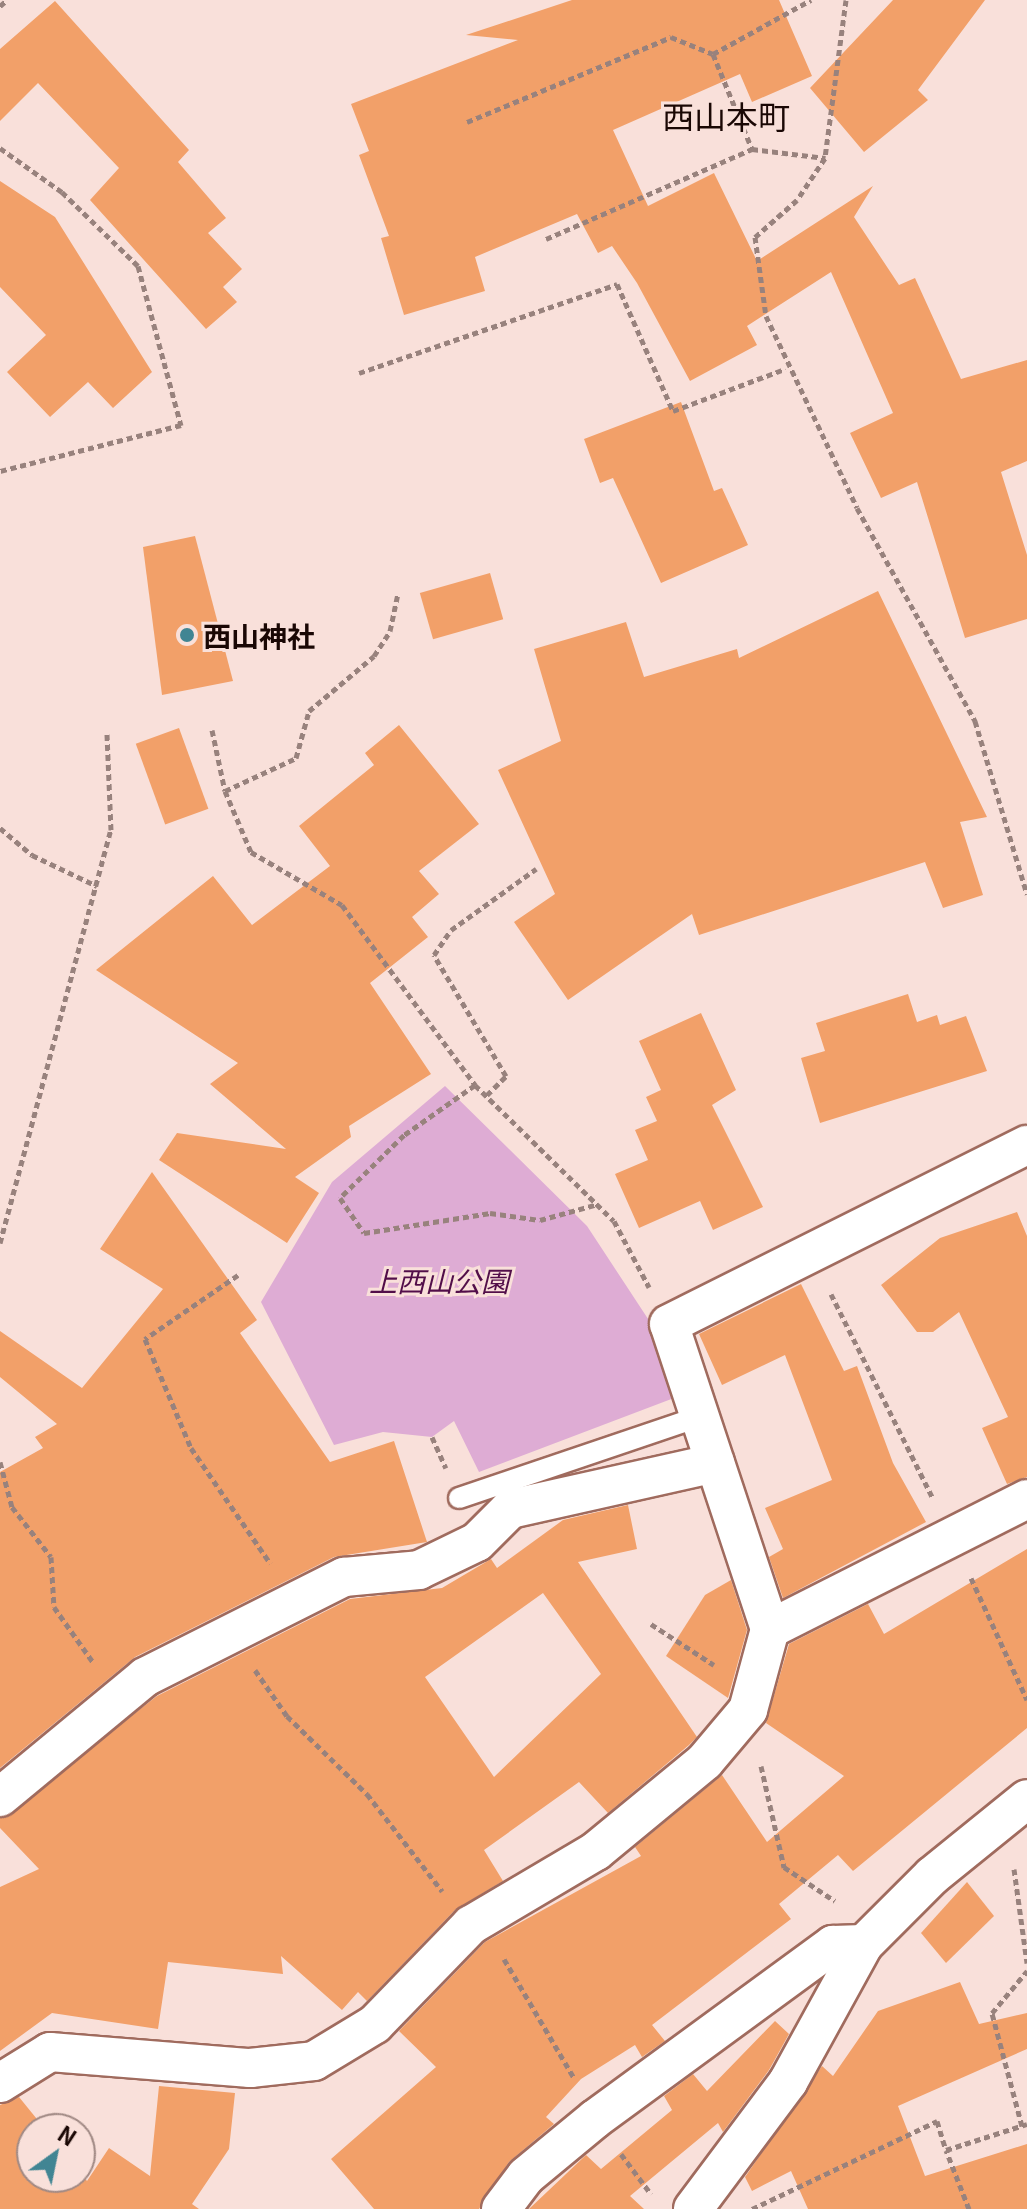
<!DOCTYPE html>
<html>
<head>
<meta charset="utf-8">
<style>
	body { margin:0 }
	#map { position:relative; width:1027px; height:2209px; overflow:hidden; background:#f9e0da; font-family:Georgia,"Noto Sans JP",serif }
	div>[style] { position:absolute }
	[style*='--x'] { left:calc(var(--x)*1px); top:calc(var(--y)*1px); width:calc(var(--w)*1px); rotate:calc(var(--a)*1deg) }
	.green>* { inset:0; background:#deacd4 }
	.building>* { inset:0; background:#f2a069; transform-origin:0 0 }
	.path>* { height:5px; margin-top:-2.5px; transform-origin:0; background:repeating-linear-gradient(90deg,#98827d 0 6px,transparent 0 10px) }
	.roads { filter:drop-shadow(2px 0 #a06b5e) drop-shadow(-2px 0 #a06b5e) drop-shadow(0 2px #a06b5e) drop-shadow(0 -2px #a06b5e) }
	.lane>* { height:20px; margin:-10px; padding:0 10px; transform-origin:10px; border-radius:10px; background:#fff }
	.street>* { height:38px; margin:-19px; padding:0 19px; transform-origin:19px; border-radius:19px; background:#fff }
	.dots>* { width:22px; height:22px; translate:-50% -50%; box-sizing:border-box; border:4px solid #f9e0da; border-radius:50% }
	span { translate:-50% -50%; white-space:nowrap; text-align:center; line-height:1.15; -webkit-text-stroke:6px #f9e0da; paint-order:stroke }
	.poi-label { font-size:28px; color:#1a0704; font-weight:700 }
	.left { translate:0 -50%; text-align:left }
	.park-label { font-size:28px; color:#520e49; font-style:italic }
	.quarter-label { font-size:32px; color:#1a0704 }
	.north { position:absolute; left:16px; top:2113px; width:80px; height:80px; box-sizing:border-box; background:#f9e0da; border:2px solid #a08984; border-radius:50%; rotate:33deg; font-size:22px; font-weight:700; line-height:32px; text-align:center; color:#1a0704 }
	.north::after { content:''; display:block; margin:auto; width:28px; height:36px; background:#418593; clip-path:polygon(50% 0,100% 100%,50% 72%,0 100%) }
</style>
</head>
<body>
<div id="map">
	<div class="green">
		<i style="clip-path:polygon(445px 1086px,587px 1226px,654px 1328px,674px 1398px,479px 1472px,454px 1421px,432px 1437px,383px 1432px,334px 1445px,261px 1302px,332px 1182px)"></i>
	</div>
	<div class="building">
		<i style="clip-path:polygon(572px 0,779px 0,812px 76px,752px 102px,740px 74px,613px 130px,648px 206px,714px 173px,757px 261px,873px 186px,854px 217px,899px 285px,915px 278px,961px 379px,1027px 360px,1027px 461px,1001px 472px,1027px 555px,1027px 619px,965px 638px,917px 482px,881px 498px,850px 433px,893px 413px,831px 272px,747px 326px,757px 345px,690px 381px,637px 283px,612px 246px,598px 253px,577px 214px,475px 257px,485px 291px,404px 315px,381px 238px,389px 236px,359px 155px,369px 151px,351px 104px,518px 40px,466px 35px)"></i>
		<i style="clip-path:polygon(893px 0,985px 0,918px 90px,928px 100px,864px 152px,810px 88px)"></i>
		<i style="clip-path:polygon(55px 1px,189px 150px,178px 162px,226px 218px,208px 233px,242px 269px,223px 287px,237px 302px,206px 329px,90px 200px,119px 168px,38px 83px,0 121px,0 49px)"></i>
		<i style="clip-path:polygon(0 181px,55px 217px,152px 372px,113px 408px,88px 382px,50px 417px,7px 372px,46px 335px,0 287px)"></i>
		<i style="clip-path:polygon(681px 402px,714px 491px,722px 488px,748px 545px,661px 583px,613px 478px,600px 483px,584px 439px)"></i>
		<i style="clip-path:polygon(195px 536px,233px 681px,162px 695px,143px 547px)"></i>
		<i style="left:490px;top:573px;width:48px;height:73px;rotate:74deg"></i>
		<i style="clip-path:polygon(878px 591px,987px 817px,960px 822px,983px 895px,943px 908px,925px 862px,699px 935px,692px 914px,568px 1000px,514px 922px,555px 894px,498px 770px,561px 741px,534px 649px,626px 622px,644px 677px,737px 649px,739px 658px)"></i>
		<i style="clip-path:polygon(399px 725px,479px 824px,419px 871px,439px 894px,412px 917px,428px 937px,370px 983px,431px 1074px,349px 1126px,351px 1137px,295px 1177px,319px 1193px,287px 1243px,159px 1160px,177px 1133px,286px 1149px,210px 1084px,238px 1063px,96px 970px,213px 876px,252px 925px,330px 866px,299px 826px,374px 765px,365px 753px)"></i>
		<i style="left:179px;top:728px;width:86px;height:46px;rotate:70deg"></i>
		<i style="clip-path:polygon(908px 994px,917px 1022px,937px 1015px,940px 1025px,966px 1016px,987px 1071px,820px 1123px,801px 1058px,825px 1051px,816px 1023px)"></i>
		<i style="clip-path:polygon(701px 1013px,736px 1090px,712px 1105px,763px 1207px,713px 1230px,700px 1201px,639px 1228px,615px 1174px,648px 1160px,635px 1130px,657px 1121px,646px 1097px,661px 1090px,639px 1041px)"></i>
		<i style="clip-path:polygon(152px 1172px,257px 1320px,240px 1333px,330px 1462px,394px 1441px,427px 1542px,334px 1557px,135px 1657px,0 1768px,0 1472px,43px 1448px,35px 1437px,57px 1424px,0 1377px,0 1331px,82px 1388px,163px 1289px,100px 1249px)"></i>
		<i style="clip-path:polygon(1017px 1212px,1027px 1236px,1027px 1477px,1007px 1484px,982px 1428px,1008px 1417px,959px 1312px,933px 1332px,917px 1332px,881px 1285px,940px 1238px)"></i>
		<i style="clip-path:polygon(801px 1284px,844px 1371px,857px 1366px,893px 1463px,926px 1522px,783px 1598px,769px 1557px,783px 1549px,765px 1508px,832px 1480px,785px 1355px,722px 1385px,699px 1334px)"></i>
		<i style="clip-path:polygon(evenodd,628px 1505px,637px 1549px,578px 1562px,697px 1737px,689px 1745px,608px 1813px,579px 1782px,484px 1850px,503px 1881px,455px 1910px,367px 2001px,358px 1992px,342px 2010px,281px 1956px,283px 1974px,168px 1962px,158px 2029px,52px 2013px,0 2051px,0 1887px,39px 1869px,0 1828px,0 1818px,157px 1696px,350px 1599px,442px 1588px,491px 1559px,497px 1568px,563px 1520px,628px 1505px,543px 1593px,601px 1674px,494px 1777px,425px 1677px,543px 1593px)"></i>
		<i style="clip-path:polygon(1027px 1549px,1027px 1728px,853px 1871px,838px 1855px,779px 1904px,791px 1919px,652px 2025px,665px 2041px,642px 2057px,635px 2045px,581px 2079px,546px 2117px,554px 2124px,509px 2162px,479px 2209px,374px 2209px,331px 2159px,436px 2067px,399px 2031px,485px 1942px,641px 1856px,635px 1847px,722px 1775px,767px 1842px,844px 1776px,766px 1723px,789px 1644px,868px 1604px,884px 1634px)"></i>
		<i style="clip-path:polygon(731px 1580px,747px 1630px,728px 1698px,666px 1656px,705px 1595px)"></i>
		<i style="clip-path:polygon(967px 1882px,994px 1916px,946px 1963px,921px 1933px)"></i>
		<i style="clip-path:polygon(960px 1982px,979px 2024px,1027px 2013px,1027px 2049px,898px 2106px,925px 2176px,1027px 2144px,1027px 2209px,808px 2209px,791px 2171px,752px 2191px,745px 2177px,822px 2066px,833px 2076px,878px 2011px)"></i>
		<i style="clip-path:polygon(775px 2021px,789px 2034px,769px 2070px,723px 2132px,718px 2123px,630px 2196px,644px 2209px,529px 2209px,586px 2155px,601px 2169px,672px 2110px,664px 2096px,693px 2074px,707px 2091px)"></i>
		<i style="clip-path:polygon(159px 2086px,235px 2093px,229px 2149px,192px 2204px,199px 2209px,0 2209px,0 2105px,19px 2097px,45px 2129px,32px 2129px,32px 2177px,80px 2172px,87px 2181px,109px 2148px,150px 2176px)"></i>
	</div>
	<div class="path">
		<i style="--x:846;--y:0;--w:159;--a:97.6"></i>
		<i style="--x:825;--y:158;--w:50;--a:123.7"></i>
		<i style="--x:797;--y:200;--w:56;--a:138.6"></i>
		<i style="--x:755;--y:237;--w:80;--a:82.1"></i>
		<i style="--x:766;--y:316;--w:212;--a:64.6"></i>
		<i style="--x:857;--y:508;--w:244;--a:61"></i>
		<i style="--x:975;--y:721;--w:181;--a:73.3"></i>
		<i style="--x:0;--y:6;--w:9;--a:-41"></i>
		<i style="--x:713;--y:54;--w:112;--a:-28.9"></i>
		<i style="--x:467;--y:122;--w:221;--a:-22.6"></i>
		<i style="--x:671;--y:37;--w:45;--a:22"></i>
		<i style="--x:713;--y:54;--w:103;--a:67.7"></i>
		<i style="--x:752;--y:149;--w:74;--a:7"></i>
		<i style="--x:0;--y:148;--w:76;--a:35.4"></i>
		<i style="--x:62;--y:192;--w:106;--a:44.2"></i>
		<i style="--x:138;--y:266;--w:165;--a:74.9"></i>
		<i style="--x:181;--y:425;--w:187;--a:165.7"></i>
		<i style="--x:546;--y:239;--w:225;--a:-23.6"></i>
		<i style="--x:359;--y:373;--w:273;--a:-19"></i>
		<i style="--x:617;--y:284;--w:139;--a:66.2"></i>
		<i style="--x:673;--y:411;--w:120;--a:-20.6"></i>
		<i style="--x:212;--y:730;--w:62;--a:78"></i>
		<i style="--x:225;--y:791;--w:66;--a:66.9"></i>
		<i style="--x:251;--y:852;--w:105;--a:30.2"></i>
		<i style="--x:342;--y:905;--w:224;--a:53.5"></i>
		<i style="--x:475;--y:1085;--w:194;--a:44.4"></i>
		<i style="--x:614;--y:1221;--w:75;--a:62.1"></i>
		<i style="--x:225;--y:791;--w:78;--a:-24.9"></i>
		<i style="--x:296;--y:758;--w:49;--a:-74.5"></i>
		<i style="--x:309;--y:711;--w:85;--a:-40.2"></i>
		<i style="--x:374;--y:656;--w:30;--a:-57"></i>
		<i style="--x:390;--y:631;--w:38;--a:-78"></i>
		<i style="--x:0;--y:828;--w:42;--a:40.2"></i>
		<i style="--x:32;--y:855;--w:72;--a:25.5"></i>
		<i style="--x:475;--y:1085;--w:87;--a:144.8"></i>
		<i style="--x:404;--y:1135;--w:90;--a:135.5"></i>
		<i style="--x:340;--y:1198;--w:42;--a:55.6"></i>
		<i style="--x:364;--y:1233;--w:128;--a:-9"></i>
		<i style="--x:490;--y:1213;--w:50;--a:8"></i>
		<i style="--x:540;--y:1220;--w:57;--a:-15.3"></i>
		<i style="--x:487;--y:1095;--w:27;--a:-45"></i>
		<i style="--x:506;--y:1076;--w:141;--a:-120.8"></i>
		<i style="--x:434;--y:955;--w:30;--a:-56"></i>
		<i style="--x:451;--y:930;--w:105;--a:-35.7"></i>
		<i style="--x:0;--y:1243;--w:428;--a:-75"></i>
		<i style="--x:111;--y:830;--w:96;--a:-92.4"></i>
		<i style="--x:238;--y:1275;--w:113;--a:145.5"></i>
		<i style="--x:145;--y:1339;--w:118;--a:67.1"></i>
		<i style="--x:191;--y:1448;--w:140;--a:55.5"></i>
		<i style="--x:831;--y:1294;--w:227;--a:63.5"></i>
		<i style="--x:432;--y:1437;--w:34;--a:66"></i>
		<i style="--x:0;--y:1462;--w:47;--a:75.1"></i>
		<i style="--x:12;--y:1507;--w:63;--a:52"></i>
		<i style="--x:51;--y:1557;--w:50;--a:86.6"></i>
		<i style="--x:54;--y:1607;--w:67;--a:54.7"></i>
		<i style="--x:971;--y:1578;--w:134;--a:65.3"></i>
		<i style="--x:651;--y:1624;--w:75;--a:33.1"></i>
		<i style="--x:255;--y:1670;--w:56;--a:55.2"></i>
		<i style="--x:287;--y:1716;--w:112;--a:44.3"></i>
		<i style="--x:367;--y:1794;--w:123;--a:52.3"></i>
		<i style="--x:761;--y:1766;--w:104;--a:77.2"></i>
		<i style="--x:784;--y:1867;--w:61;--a:33.7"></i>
		<i style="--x:1014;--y:1869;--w:95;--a:82.1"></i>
		<i style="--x:504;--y:1959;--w:138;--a:59.5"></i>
		<i style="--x:1022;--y:2126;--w:117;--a:-104.9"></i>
		<i style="--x:992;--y:2013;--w:55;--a:-50.2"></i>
		<i style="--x:621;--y:2154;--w:50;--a:53.1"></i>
		<i style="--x:752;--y:2209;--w:205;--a:-25.4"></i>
		<i style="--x:937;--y:2121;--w:30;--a:73"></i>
		<i style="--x:969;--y:2209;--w:63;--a:-111.3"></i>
		<i style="--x:946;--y:2150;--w:85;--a:-17.8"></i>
	</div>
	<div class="roads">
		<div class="lane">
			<i style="--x:459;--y:1498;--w:249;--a:-18.7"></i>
		</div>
		<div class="street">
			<i style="--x:770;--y:1629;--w:288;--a:-26.8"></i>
			<i style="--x:0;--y:1797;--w:188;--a:-39.6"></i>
			<i style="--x:145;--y:1677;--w:223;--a:-26.7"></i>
			<i style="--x:344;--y:1577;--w:75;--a:-5.3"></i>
			<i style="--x:419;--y:1570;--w:64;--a:-25.8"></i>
			<i style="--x:477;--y:1542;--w:47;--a:-45"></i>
			<i style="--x:510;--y:1509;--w:210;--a:-12.6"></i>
			<i style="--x:0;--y:2083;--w:59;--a:-31.8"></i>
			<i style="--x:50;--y:2052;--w:201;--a:4.6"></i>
			<i style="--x:250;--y:2068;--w:64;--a:-6.2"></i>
			<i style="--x:314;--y:2061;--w:71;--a:-31.2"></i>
			<i style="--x:375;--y:2024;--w:138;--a:-45.9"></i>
			<i style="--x:471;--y:1925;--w:145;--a:-30.6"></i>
			<i style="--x:596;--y:1851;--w:141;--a:-39.5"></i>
			<i style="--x:705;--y:1761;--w:67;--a:-49.9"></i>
			<i style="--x:748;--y:1710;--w:84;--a:-74.8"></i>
			<i style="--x:770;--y:1629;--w:321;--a:-108.3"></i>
			<i style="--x:669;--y:1324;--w:400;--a:-26.6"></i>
			<i style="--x:501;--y:2209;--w:41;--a:-52.9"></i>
			<i style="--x:526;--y:2176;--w:89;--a:-39.6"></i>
			<i style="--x:595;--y:2119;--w:295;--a:-36.2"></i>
			<i style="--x:833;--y:1945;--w:31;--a:-2"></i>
			<i style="--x:693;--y:2209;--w:159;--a:-53.2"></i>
			<i style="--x:788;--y:2082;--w:158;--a:-61.2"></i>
			<i style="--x:864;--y:1944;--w:96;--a:-45"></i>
			<i style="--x:932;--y:1876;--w:122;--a:-39"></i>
		</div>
	</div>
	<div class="dots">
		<i style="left:187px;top:635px;background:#418593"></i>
	</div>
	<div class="poi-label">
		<span class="left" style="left:203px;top:635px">西山神社</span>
	</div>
	<div class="park-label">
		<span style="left:439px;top:1280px">上西山公園</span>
	</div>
	<div class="quarter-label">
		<span style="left:726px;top:115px">西山本町</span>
	</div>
	<div class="north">N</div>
</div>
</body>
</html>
